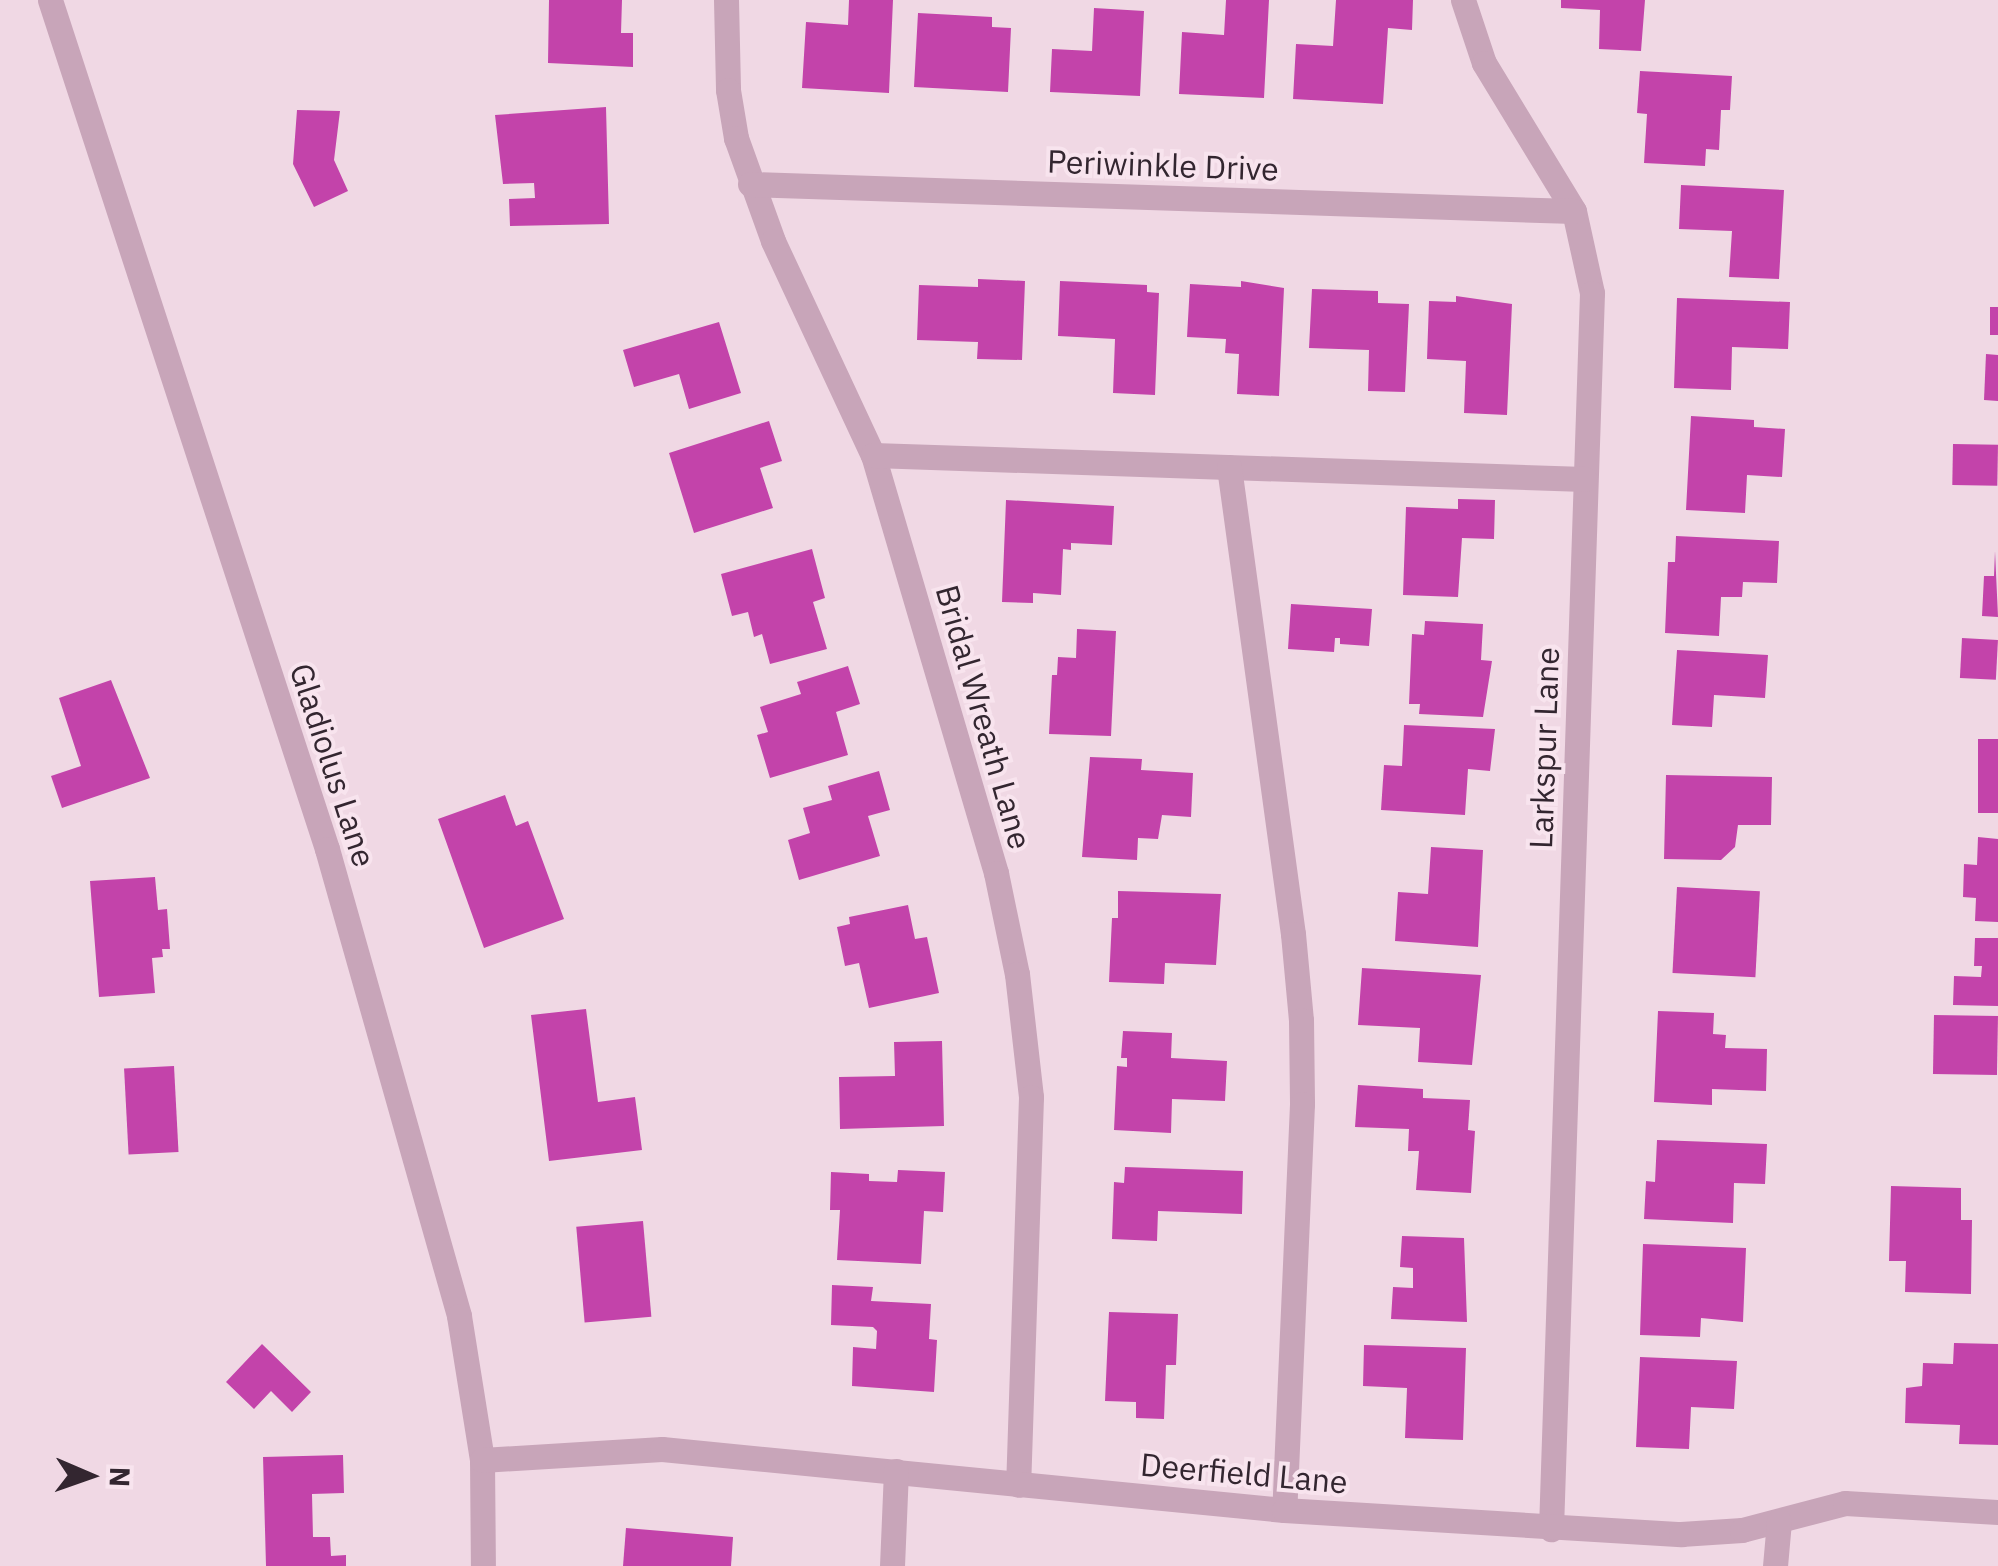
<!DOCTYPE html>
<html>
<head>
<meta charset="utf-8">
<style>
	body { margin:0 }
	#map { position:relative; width:1998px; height:1566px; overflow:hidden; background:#f0d8e4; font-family:"IBM Plex Sans",sans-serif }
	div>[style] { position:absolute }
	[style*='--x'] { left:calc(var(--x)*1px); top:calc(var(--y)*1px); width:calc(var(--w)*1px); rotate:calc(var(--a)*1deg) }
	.building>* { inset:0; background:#c343aa; transform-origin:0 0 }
	.minor>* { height:25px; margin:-12.5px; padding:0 12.5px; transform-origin:12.5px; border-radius:12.5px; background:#c8a5b9 }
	span { translate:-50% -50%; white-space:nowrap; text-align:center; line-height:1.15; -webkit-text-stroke:8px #f8e4ee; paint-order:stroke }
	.street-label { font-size:32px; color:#332630 }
	.north { position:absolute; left:40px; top:1426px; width:100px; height:100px; -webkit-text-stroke:8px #f8e4ee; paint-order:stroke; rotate:92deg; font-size:28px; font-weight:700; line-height:40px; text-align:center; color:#332630 }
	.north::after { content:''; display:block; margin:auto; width:35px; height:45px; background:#332630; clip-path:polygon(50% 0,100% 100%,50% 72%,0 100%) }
</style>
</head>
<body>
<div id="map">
	<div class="building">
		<i style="clip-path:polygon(549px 0,622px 0,621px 33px,633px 33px,633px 67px,548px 63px)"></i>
		<i style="clip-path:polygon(849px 0,893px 0,889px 93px,802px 88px,806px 22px,848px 25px)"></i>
		<i style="clip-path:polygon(1226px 0,1269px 0,1264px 98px,1179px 94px,1182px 32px,1224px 35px)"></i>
		<i style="clip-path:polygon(1336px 0,1413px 0,1412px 30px,1388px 28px,1383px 104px,1293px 99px,1296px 44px,1333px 46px)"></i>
		<i style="clip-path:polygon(1561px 0,1645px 0,1641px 51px,1599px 49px,1600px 10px,1561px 8px)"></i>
		<i style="clip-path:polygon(1094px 8px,1144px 11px,1140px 96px,1050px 92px,1052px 49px,1092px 51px)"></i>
		<i style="clip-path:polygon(918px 13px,992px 17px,992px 27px,1011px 28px,1008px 92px,914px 87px)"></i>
		<i style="clip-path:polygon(1640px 71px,1732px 76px,1730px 110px,1721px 110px,1719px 150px,1706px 149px,1705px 166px,1644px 163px,1647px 114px,1637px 113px)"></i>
		<i style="clip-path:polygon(606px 107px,609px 224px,510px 226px,509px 199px,535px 198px,534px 183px,503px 184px,495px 115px)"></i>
		<i style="clip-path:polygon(297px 110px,340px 111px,334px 160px,348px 191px,314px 207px,293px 164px)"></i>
		<i style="clip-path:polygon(1681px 185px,1784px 190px,1779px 279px,1729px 277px,1732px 231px,1679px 229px)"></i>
		<i style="clip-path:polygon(978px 279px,1025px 281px,1022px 360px,977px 359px,978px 342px,917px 340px,919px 285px,978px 287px)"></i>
		<i style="clip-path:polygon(1060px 281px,1147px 285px,1147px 292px,1159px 293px,1155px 395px,1113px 393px,1115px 339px,1058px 336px)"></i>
		<i style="clip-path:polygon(1241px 281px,1284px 288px,1279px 396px,1237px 394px,1239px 354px,1225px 353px,1226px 339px,1187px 337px,1190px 284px,1241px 287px)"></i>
		<i style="clip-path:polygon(1312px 289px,1378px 291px,1378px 303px,1409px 304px,1405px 392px,1368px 391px,1369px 350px,1309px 348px)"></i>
		<i style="clip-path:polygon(1456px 296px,1512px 304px,1507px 415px,1464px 413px,1466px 361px,1427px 359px,1429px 301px,1456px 302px)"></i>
		<i style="clip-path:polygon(1677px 298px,1790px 302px,1788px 349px,1732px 347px,1731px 390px,1674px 388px)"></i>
		<i style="left:1990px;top:307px;width:8px;height:28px"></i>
		<i style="clip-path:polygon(719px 322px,741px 393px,689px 409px,679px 374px,634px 387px,623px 350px)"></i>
		<i style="clip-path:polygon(1986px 354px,1998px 355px,1998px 401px,1984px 400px)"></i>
		<i style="clip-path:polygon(1691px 416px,1754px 420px,1754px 427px,1785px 429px,1782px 477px,1747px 475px,1745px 513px,1686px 510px)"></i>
		<i style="clip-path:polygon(769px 421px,782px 461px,760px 468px,773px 508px,694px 533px,669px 453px)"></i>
		<i style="left:1953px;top:444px;width:45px;height:41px;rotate:1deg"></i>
		<i style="clip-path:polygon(1458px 499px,1495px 500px,1494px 539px,1462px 538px,1458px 597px,1403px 595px,1406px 507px,1458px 509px)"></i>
		<i style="clip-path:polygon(1006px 500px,1114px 506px,1112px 545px,1071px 543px,1071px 550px,1063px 549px,1061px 595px,1033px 593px,1033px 603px,1002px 602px)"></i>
		<i style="clip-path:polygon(1676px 536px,1779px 541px,1777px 583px,1743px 582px,1742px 597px,1721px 597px,1719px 636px,1665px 633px,1668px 562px,1675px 562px)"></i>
		<i style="clip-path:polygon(812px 549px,825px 598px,813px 602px,827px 649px,770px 664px,762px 634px,754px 637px,748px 612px,732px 616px,721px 574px)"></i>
		<i style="clip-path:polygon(1995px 551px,1998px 617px,1982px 616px,1984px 576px,1994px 576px)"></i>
		<i style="clip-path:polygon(1291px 604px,1372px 609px,1369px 646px,1340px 644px,1340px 638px,1335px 638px,1334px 652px,1288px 649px)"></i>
		<i style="clip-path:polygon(1425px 621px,1483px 624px,1481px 660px,1492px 661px,1483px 717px,1419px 714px,1420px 704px,1409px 704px,1412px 634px,1424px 635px)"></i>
		<i style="clip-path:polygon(1077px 629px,1116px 631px,1111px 736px,1049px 734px,1052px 675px,1057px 675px,1058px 657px,1076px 658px)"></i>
		<i style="left:1962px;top:638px;width:36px;height:40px;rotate:3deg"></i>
		<i style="clip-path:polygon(1677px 650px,1768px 655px,1765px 698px,1714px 695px,1712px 727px,1672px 725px)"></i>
		<i style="clip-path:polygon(848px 666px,860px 704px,836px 712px,848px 755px,770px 778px,757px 735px,768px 732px,760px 707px,801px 694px,797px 682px)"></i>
		<i style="clip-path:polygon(111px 680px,150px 778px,62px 808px,51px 776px,81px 766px,59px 698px)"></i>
		<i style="clip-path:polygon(1404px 725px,1495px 729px,1490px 771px,1468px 769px,1465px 815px,1381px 810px,1384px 765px,1402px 766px)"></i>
		<i style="left:1978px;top:739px;width:20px;height:74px"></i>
		<i style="clip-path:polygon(1090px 757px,1142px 759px,1141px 770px,1193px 773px,1191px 817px,1162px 815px,1158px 839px,1138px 838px,1137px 860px,1082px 857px)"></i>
		<i style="clip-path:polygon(879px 771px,890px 810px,868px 816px,880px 856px,799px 880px,788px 840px,810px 833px,803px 808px,832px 800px,828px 786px)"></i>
		<i style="clip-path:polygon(1666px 775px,1772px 777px,1771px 825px,1738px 825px,1735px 847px,1721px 860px,1664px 859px)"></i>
		<i style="clip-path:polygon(505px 795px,516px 826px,528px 821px,564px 919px,484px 948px,438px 819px)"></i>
		<i style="clip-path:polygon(1978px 837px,1998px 839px,1998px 922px,1975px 921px,1976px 898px,1963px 897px,1964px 864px,1977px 865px)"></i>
		<i style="clip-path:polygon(1431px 847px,1483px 850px,1478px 947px,1395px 941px,1398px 892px,1428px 894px)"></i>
		<i style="clip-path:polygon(155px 877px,158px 910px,167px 909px,170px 949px,162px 949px,163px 957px,152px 958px,155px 993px,99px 997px,90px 881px)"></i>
		<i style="left:1677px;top:887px;width:83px;height:86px;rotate:3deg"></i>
		<i style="clip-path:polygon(1118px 891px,1221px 894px,1216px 965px,1165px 963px,1164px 984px,1109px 982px,1112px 918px,1118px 918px)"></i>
		<i style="clip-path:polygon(908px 905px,915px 939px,927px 937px,939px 993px,869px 1008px,859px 963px,845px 966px,837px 927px,850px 924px,849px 917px)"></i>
		<i style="clip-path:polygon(1975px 938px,1998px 938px,1998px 1006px,1953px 1005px,1954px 976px,1981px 977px,1982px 966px,1974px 966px)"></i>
		<i style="clip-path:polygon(1362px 968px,1481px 975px,1472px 1065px,1418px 1062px,1420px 1028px,1358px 1025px)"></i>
		<i style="clip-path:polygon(586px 1009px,598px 1102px,635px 1097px,642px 1150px,549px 1161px,531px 1015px)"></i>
		<i style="clip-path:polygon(1658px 1011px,1714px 1013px,1713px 1034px,1726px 1035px,1725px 1048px,1767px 1049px,1766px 1091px,1712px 1089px,1712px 1105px,1654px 1102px)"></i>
		<i style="left:1934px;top:1015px;width:64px;height:59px;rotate:1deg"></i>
		<i style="clip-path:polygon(1123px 1031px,1172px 1033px,1171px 1058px,1227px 1061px,1225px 1101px,1172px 1099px,1171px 1133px,1114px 1130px,1117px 1066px,1127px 1067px,1127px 1058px,1121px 1058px)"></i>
		<i style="clip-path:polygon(942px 1041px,944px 1126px,840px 1129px,839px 1077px,895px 1076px,894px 1042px)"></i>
		<i style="left:174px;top:1066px;width:86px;height:50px;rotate:87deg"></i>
		<i style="clip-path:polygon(1358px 1085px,1423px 1089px,1423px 1098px,1470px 1100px,1468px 1130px,1475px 1131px,1471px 1193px,1416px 1190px,1419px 1151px,1408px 1151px,1409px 1129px,1355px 1127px)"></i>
		<i style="clip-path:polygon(1657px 1140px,1767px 1144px,1765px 1184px,1734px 1183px,1733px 1223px,1644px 1219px,1646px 1181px,1655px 1182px)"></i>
		<i style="clip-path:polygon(1125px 1167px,1243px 1171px,1242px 1214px,1158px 1211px,1157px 1241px,1112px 1239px,1114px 1182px,1124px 1183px)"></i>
		<i style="clip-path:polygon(898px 1170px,945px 1172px,943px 1212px,924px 1211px,921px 1264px,837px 1260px,840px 1210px,830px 1210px,831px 1172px,869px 1174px,869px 1181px,897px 1182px)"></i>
		<i style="clip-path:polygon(1891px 1186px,1961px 1188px,1961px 1220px,1972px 1220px,1971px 1294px,1905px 1292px,1906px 1261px,1889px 1261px)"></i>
		<i style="left:643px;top:1221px;width:96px;height:67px;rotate:85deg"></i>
		<i style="clip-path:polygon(1402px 1236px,1464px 1238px,1467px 1322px,1391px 1319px,1393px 1287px,1413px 1288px,1413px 1268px,1400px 1267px)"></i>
		<i style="clip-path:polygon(1643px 1244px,1746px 1248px,1743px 1322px,1701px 1318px,1700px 1337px,1640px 1335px)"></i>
		<i style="clip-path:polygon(832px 1285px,873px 1287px,871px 1301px,931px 1304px,929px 1339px,937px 1340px,934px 1392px,852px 1386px,853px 1347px,876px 1349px,877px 1331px,873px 1327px,831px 1325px)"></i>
		<i style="clip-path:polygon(1109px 1312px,1178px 1314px,1176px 1365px,1166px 1365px,1164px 1419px,1136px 1418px,1136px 1402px,1105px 1401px)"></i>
		<i style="clip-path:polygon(1954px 1343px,1998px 1344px,1998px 1445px,1959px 1444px,1960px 1425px,1905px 1423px,1906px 1388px,1922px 1386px,1923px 1363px,1953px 1364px)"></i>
		<i style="clip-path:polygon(262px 1344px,311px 1392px,292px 1412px,271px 1391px,254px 1409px,226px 1382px)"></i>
		<i style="clip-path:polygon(1364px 1345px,1466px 1348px,1463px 1440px,1405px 1438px,1407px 1388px,1363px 1386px)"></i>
		<i style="clip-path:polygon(1640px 1357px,1737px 1361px,1734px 1409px,1691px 1407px,1689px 1449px,1636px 1447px)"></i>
		<i style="clip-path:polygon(343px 1455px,344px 1493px,312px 1494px,313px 1537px,330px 1537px,331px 1556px,346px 1555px,346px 1566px,266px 1566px,263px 1457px)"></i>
		<i style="clip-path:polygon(626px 1528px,733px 1537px,731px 1566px,623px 1566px)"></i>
	</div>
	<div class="minor">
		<i style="--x:50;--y:0;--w:893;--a:71.93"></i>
		<i style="--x:327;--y:849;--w:485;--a:74.2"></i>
		<i style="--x:459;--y:1316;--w:146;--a:80.9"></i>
		<i style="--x:482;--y:1460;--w:106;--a:89.5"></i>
		<i style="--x:726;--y:0;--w:90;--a:88.7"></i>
		<i style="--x:728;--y:90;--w:49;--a:80.5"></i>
		<i style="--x:736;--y:138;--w:109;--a:70.2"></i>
		<i style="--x:773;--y:241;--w:236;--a:65"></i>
		<i style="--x:873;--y:455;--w:436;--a:73.6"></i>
		<i style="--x:996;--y:873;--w:103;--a:78.3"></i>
		<i style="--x:1017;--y:974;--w:124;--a:83.5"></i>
		<i style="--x:1031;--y:1097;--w:388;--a:91.9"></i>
		<i style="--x:1463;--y:0;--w:66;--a:71.6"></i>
		<i style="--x:1484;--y:63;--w:173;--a:58.7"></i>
		<i style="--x:1574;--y:211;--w:84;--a:77.6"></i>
		<i style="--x:1592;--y:293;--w:1237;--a:91.9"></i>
		<i style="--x:750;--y:184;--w:824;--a:1.88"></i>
		<i style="--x:873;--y:455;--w:712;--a:1.93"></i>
		<i style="--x:1229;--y:467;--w:471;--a:82.2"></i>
		<i style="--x:1293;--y:934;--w:86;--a:84.7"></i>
		<i style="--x:1301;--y:1020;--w:84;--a:89.3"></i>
		<i style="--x:1302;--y:1104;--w:406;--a:92.5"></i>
		<i style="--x:482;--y:1460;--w:180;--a:-3.5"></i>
		<i style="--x:662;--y:1449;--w:625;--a:5.6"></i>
		<i style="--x:1284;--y:1510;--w:398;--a:3.5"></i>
		<i style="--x:1681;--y:1534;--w:61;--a:-3.8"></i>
		<i style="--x:1742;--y:1530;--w:106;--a:-14.7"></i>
		<i style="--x:1845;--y:1503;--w:153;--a:3.4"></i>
		<i style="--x:892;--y:1566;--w:95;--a:-87.6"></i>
		<i style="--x:1775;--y:1566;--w:45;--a:-84.9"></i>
	</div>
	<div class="street-label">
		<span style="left:1163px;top:165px;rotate:2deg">Periwinkle Drive</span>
		<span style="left:984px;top:717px;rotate:74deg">Bridal Wreath Lane</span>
		<span style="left:1544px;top:748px;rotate:-88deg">Larkspur Lane</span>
		<span style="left:333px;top:765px;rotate:72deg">Gladiolus Lane</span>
		<span style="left:1244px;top:1473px;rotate:5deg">Deerfield Lane</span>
	</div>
	<div class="north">N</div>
</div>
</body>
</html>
